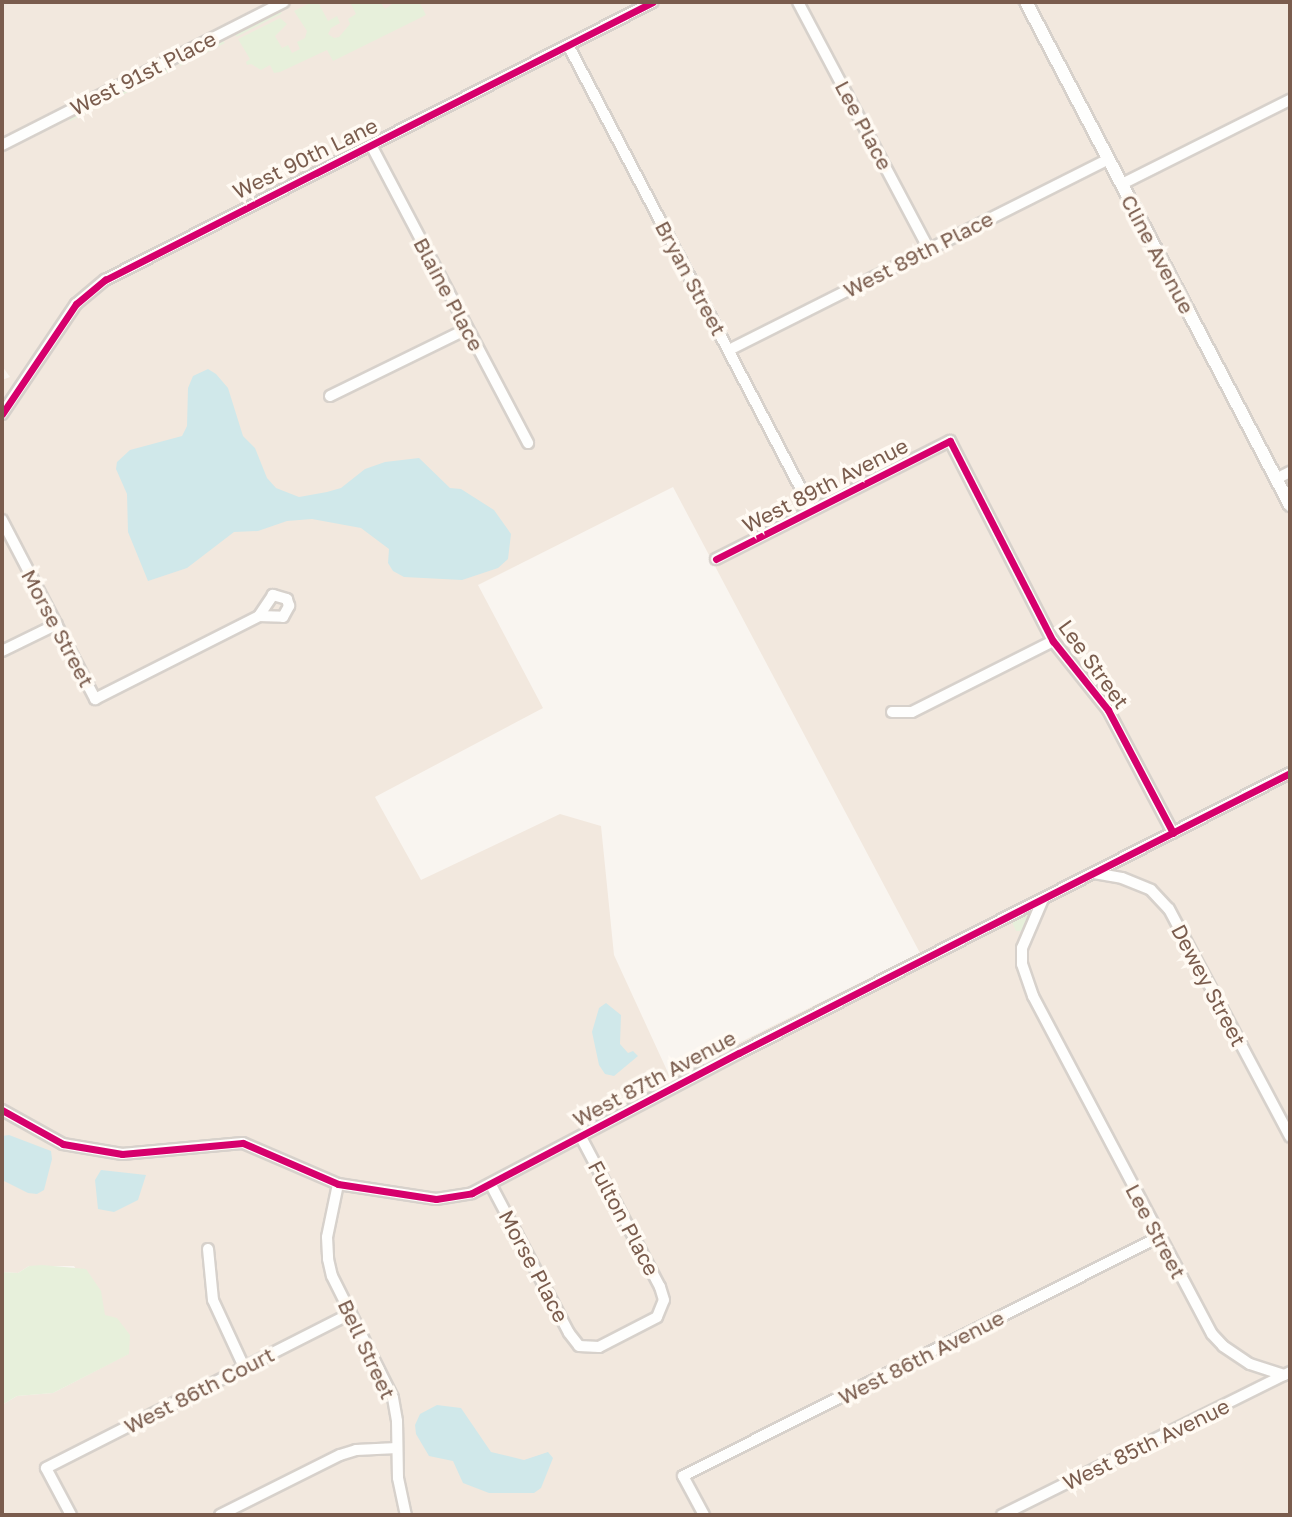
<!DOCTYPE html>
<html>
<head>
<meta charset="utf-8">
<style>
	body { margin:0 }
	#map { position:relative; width:1292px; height:1517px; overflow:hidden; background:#f9f5f0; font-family:"Golos Text",sans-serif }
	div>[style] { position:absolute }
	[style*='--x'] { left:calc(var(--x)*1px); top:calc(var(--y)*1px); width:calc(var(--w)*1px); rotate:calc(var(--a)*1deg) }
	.residential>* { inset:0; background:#f2e8de }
	.green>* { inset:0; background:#e7f0db; transform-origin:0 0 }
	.water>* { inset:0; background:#d0e8ea }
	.roads { filter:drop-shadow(2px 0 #d7d1cb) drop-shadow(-2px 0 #d7d1cb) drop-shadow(0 2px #d7d1cb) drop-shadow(0 -2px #d7d1cb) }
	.minor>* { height:10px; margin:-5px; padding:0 5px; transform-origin:5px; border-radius:5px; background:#fefefd }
	.tertiary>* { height:12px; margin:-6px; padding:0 6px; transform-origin:6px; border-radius:6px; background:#fefefd }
	.cycleway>* { height:7px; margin:-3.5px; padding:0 3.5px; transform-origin:3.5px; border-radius:3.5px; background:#d6006c }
	span { translate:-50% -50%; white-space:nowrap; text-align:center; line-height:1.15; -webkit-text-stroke:7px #fffaf3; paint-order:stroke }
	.street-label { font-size:21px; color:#7a5c4d }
	.frame { position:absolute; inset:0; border:4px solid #7a5c4d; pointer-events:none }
</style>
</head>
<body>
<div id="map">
	<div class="residential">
		<i style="clip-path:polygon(evenodd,2px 2px,1290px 2px,1290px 1515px,2px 1515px,2px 1405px,17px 1396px,53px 1393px,128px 1354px,74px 1266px,29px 1266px,18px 1273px,2px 1272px,2px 380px,10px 377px,2px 366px,2px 2px,673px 487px,920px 953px,670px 1077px,614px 955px,601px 826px,560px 814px,421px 880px,375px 797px,543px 708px,478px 585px,673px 487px)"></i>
	</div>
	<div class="green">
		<i style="clip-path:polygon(312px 2px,318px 2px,328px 21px,337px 16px,340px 23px,331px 28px,328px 34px,334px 38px,339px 37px,350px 24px,348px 19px,356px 14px,350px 2px,380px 2px,385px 9px,395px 2px,419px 2px,426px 15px,333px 61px,327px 50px,280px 72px,274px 73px,270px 65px,261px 70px,251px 64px,247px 65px,246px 62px,250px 59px,238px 39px,280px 18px,287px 24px,275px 36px,282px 48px,288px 45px,292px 53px,300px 49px,297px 42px,305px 38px,307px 31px,294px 11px)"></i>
		<i style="left:280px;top:10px;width:4px;height:51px;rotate:63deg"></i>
		<i style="clip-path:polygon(222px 40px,225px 43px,180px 66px,178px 61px)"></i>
		<i style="clip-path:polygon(171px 65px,174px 69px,70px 121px,69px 117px)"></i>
		<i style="clip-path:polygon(1031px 910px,1023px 931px,1016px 931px,1011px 920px)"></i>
		<i style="clip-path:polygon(42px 1265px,86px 1269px,101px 1291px,105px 1315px,117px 1318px,130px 1335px,129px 1354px,53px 1393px,17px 1396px,2px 1405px,2px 1272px,18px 1273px,29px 1266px)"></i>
	</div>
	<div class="water">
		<i style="clip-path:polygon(208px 369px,216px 374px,228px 388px,243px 436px,255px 448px,267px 478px,276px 488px,299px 497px,327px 492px,341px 488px,365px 469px,385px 462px,419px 458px,450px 488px,461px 489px,494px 510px,511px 534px,508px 559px,498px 568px,462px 580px,404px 577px,393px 571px,388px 563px,389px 549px,361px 528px,312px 519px,287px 521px,258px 531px,234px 532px,187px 568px,148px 581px,128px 532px,127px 494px,116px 469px,117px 462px,130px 450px,182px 436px,187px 426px,188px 388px,193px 376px)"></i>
		<i style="clip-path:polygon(606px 1003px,621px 1015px,620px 1044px,628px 1053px,633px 1051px,638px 1056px,614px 1076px,605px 1074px,599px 1065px,592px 1032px,599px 1008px)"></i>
		<i style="clip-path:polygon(9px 1135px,51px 1151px,52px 1159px,44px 1190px,37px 1194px,28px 1193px,2px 1180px,2px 1136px)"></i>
		<i style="clip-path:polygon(101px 1170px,146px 1175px,138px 1200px,114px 1212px,98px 1209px,95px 1180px)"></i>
		<i style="clip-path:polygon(437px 1405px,461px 1408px,491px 1452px,524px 1460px,548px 1452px,553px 1458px,541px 1488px,534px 1493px,489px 1493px,463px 1483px,453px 1461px,429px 1456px,416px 1434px,415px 1425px,420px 1414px)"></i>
	</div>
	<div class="roads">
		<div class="minor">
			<i style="--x:798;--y:2;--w:278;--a:62.1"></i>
			<i style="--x:568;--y:45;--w:525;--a:62.31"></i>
			<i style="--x:2;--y:145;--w:316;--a:-26.9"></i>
			<i style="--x:371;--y:145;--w:337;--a:62.2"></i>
			<i style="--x:1122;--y:184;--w:188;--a:-26.6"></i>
			<i style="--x:729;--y:350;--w:424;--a:-26.7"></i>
			<i style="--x:330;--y:396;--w:153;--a:-26.1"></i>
			<i style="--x:2;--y:414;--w:133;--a:-56.1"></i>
			<i style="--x:76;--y:304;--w:38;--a:-40"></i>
			<i style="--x:105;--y:280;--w:614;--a:-26.9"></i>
			<i style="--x:1276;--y:479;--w:16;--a:-27"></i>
			<i style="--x:2;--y:520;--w:202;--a:62.5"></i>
			<i style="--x:95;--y:699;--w:184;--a:-26.8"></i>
			<i style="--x:259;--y:616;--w:24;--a:2"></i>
			<i style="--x:283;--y:617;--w:13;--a:-61"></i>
			<i style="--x:289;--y:606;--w:7;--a:-106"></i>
			<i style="--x:287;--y:599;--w:15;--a:-164"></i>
			<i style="--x:273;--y:595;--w:25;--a:124"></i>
			<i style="--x:716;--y:559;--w:262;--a:-26.8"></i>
			<i style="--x:950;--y:441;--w:225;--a:62.8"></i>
			<i style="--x:1053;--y:641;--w:88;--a:51.4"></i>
			<i style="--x:1108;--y:710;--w:139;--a:62.1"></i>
			<i style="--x:2;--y:651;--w:61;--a:-26.1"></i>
			<i style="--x:892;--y:712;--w:20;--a:0"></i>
			<i style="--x:912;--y:712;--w:158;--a:-26.7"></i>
			<i style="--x:1094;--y:873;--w:28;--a:10"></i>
			<i style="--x:1122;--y:878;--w:31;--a:22"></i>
			<i style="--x:1151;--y:890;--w:26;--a:47"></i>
			<i style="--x:1169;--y:909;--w:258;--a:62"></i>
			<i style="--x:1043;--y:899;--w:53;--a:113.2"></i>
			<i style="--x:1022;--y:948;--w:16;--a:90"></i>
			<i style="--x:1022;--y:964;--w:34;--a:71"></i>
			<i style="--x:1033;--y:996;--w:382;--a:62.1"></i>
			<i style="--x:1212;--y:1334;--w:16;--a:47"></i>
			<i style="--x:1223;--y:1346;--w:32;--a:34"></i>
			<i style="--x:1250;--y:1364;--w:36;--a:18"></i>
			<i style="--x:2;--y:1110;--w:70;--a:29.1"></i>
			<i style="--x:63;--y:1144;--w:60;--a:9.6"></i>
			<i style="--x:122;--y:1154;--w:121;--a:-5.2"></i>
			<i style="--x:243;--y:1143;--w:103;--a:23.3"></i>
			<i style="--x:338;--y:1184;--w:99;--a:8.7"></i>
			<i style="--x:436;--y:1199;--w:36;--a:-9"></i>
			<i style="--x:472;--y:1193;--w:301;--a:-27.7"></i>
			<i style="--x:739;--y:1053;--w:618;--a:-26.94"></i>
			<i style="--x:338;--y:1184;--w:54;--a:101.7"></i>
			<i style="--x:327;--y:1237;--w:22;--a:87"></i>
			<i style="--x:328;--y:1259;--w:17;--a:77"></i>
			<i style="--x:332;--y:1276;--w:136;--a:63.4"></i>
			<i style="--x:393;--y:1398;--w:23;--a:80"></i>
			<i style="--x:397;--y:1421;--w:57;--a:89"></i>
			<i style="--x:398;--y:1478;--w:38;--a:78"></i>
			<i style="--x:491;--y:1185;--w:167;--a:62.2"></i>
			<i style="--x:569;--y:1333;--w:16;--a:52"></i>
			<i style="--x:579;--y:1346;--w:20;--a:3"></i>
			<i style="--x:599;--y:1347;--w:65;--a:-27.3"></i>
			<i style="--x:657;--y:1317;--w:18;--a:-68"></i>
			<i style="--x:664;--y:1300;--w:14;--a:-107"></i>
			<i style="--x:660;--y:1287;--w:170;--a:-117.8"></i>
			<i style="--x:208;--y:1249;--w:51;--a:84.4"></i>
			<i style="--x:213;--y:1300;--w:74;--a:65.2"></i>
			<i style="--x:71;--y:1515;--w:53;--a:-118"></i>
			<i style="--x:46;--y:1468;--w:342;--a:-26.9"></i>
			<i style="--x:220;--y:1515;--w:134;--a:-26.6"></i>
			<i style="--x:340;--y:1455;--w:17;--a:-17"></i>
			<i style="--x:356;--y:1450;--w:41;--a:-2.8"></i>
			<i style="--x:704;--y:1515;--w:44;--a:-118.3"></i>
			<i style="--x:683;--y:1476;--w:533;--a:-26.66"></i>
			<i style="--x:1002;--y:1515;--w:322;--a:-26.4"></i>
		</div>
		<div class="tertiary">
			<i style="--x:1026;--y:2;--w:568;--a:62.31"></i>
		</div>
	</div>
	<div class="cycleway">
		<i style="--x:2;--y:414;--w:133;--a:-56.1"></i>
		<i style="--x:76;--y:304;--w:38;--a:-40"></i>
		<i style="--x:105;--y:280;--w:614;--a:-26.9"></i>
		<i style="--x:716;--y:559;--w:262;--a:-26.8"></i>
		<i style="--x:950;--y:441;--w:225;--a:62.8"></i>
		<i style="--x:1053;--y:641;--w:88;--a:51.4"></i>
		<i style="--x:1108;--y:710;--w:139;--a:62.1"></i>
		<i style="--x:2;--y:1110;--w:70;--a:29.1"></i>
		<i style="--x:63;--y:1144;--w:60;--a:9.6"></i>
		<i style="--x:122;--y:1154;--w:121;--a:-5.2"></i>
		<i style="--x:243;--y:1143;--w:103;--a:23.3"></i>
		<i style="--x:338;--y:1184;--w:99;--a:8.7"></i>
		<i style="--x:436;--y:1199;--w:36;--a:-9"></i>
		<i style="--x:472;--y:1193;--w:301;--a:-27.7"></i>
		<i style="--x:739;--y:1053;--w:618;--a:-26.94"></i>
	</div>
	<div class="street-label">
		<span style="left:143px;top:73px;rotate:-27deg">West 91st Place</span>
		<span style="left:864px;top:125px;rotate:62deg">Lee Place</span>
		<span style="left:305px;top:158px;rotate:-26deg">West 90th Lane</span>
		<span style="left:918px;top:254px;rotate:-27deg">West 89th Place</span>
		<span style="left:1158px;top:254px;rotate:62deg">Cline Avenue</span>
		<span style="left:691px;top:278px;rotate:62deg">Bryan Street</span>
		<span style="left:449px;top:294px;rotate:62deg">Blaine Place</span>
		<span style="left:825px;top:485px;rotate:-27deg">West 89th Avenue</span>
		<span style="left:58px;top:628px;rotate:62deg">Morse Street</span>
		<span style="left:1094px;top:664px;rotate:54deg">Lee Street</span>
		<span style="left:1209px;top:985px;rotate:62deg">Dewey Street</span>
		<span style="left:654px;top:1078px;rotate:-28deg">West 87th Avenue</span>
		<span style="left:624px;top:1218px;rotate:62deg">Fulton Place</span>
		<span style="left:1156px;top:1231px;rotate:62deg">Lee Street</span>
		<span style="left:534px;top:1266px;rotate:62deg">Morse Place</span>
		<span style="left:367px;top:1349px;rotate:65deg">Bell Street</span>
		<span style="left:921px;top:1357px;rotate:-27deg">West 86th Avenue</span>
		<span style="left:199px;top:1390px;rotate:-27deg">West 86th Court</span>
		<span style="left:1146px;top:1444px;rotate:-26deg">West 85th Avenue</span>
	</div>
	<div class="frame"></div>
</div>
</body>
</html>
